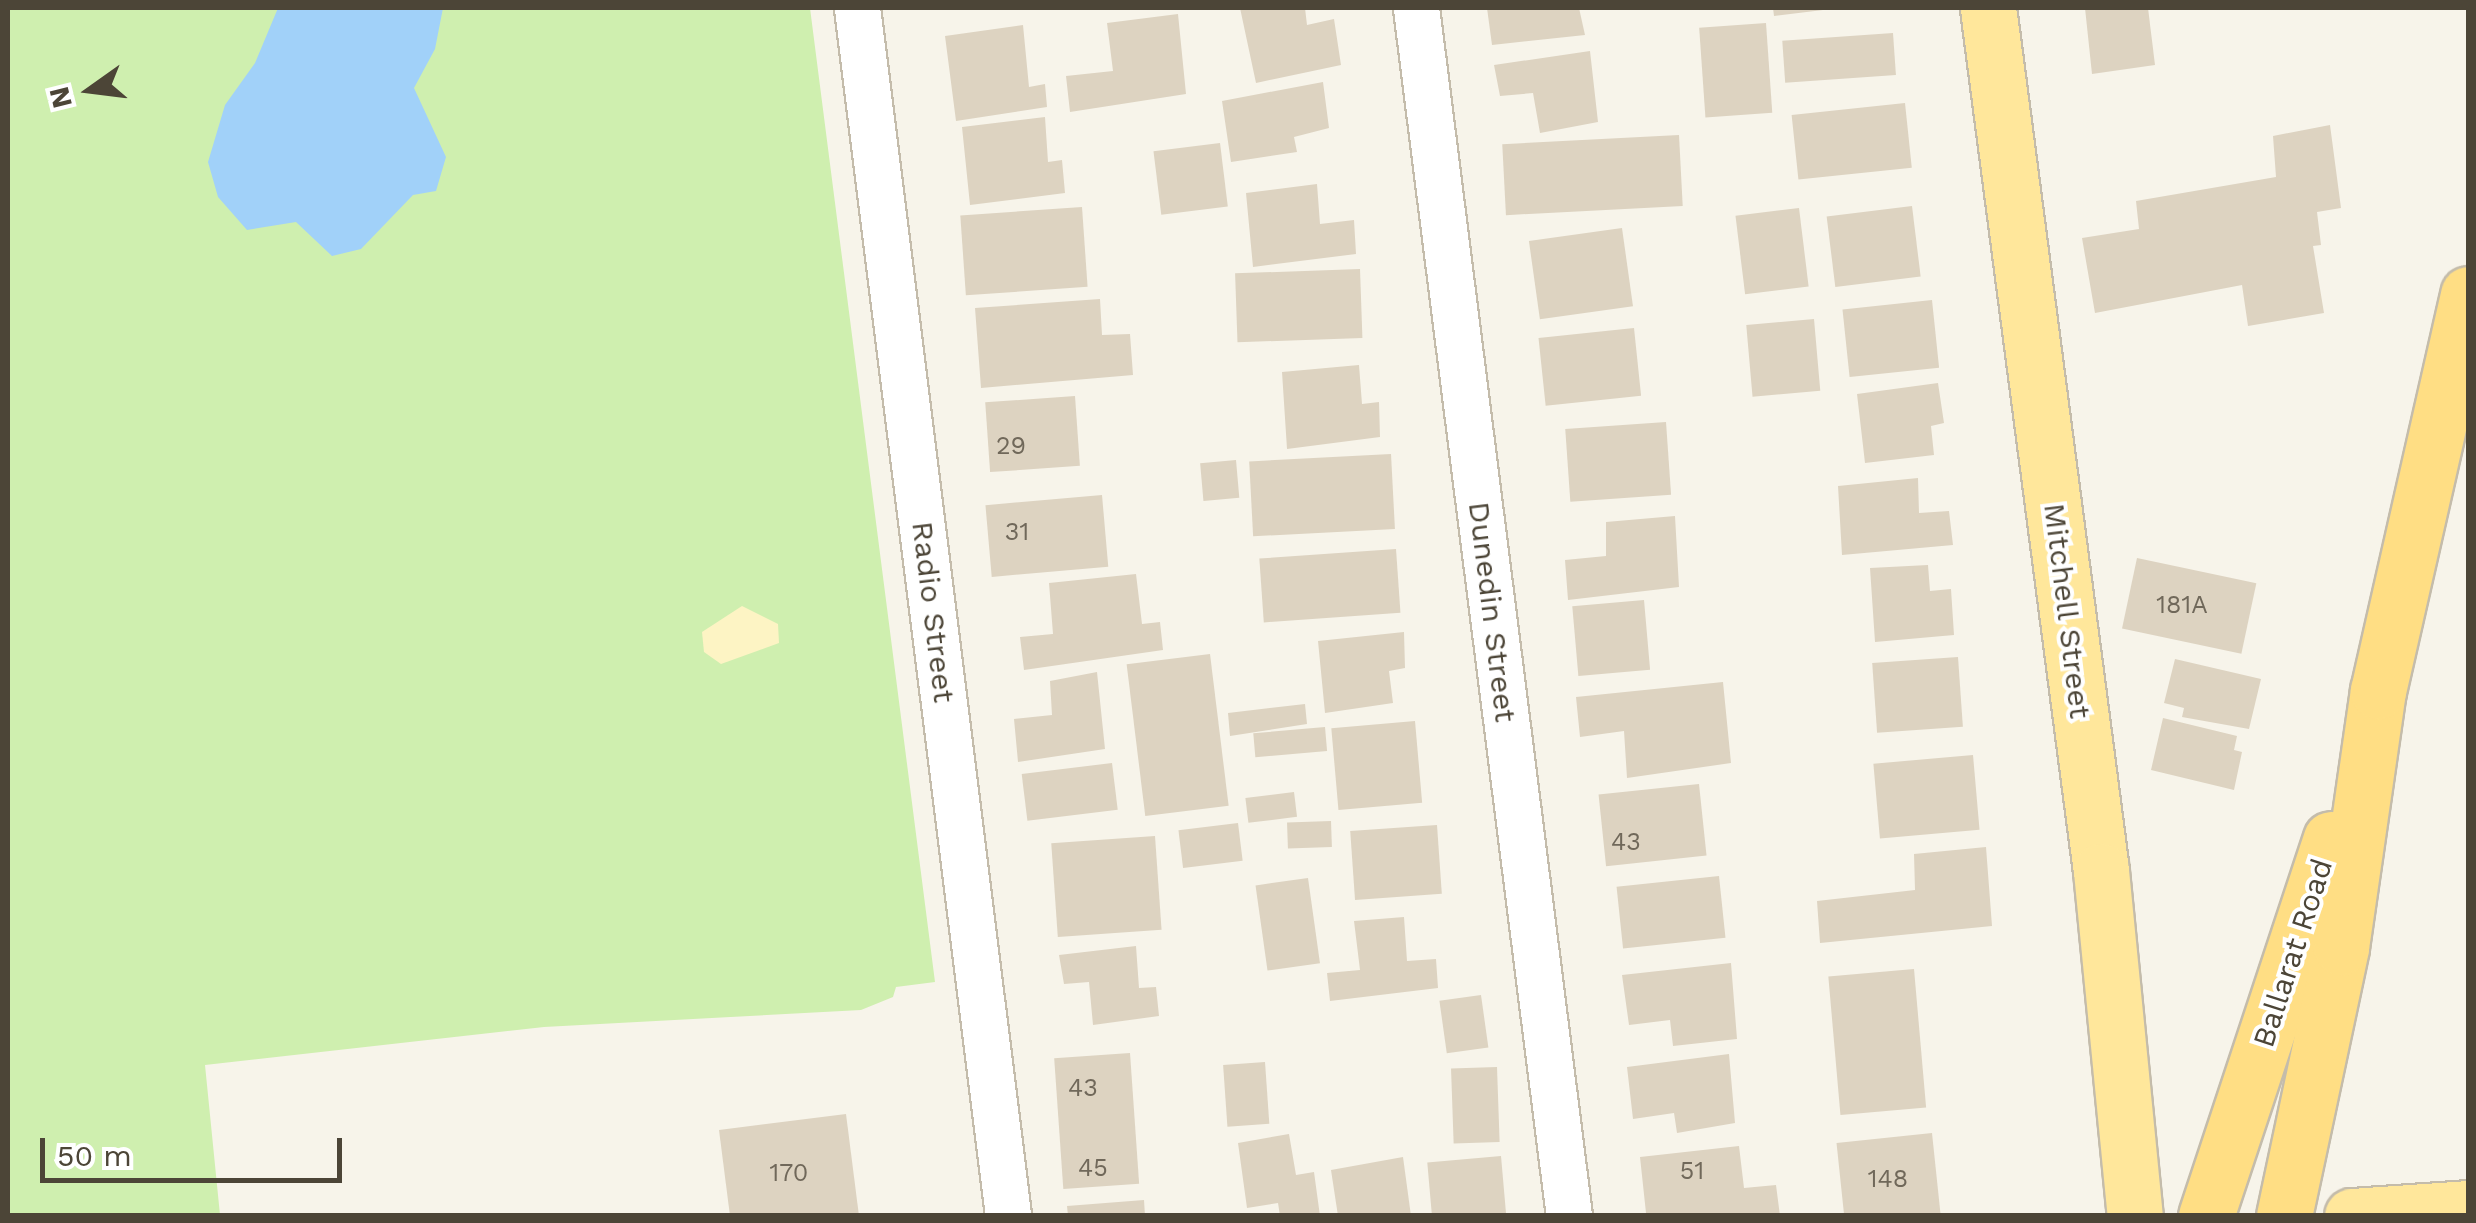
<!DOCTYPE html>
<html>
<head>
<meta charset="utf-8">
<style>
	body { margin:0 }
	#map { position:relative; width:2476px; height:1223px; overflow:hidden; background:#f7f4ea; font-family:"Work Sans",sans-serif }
	div>[style] { position:absolute }
	[style*='--x'] { left:calc(var(--x)*1px); top:calc(var(--y)*1px); width:calc(var(--w)*1px); rotate:calc(var(--a)*1deg) }
	.green>* { inset:0; background:#cfefaf }
	.sand>* { inset:0; background:#fdf4c4 }
	.water>* { inset:0; background:#a1d1f9 }
	.building>* { inset:0; background:#ddd3c1; transform-origin:0 0 }
	.roads { filter:drop-shadow(2px 0 #c4bcab) drop-shadow(-2px 0 #c4bcab) drop-shadow(0 2px #c4bcab) drop-shadow(0 -2px #c4bcab) }
	.minor>* { height:45px; margin:-22.5px; padding:0 22.5px; transform-origin:22.5px; border-radius:22.5px; background:#fff }
	.primary>* { height:55px; margin:-27.5px; padding:0 27.5px; transform-origin:27.5px; border-radius:27.5px; background:#ffe79b }
	.trunk>* { height:55px; margin:-27.5px; padding:0 27.5px; transform-origin:27.5px; border-radius:27.5px; background:#ffde84 }
	span { translate:-50% -50%; white-space:nowrap; text-align:center; line-height:1.15; -webkit-text-stroke:8px #fff; paint-order:stroke }
	.number-label { font-size:25px; color:#70685a }
	.number-label span { -webkit-text-stroke-width:0 }
	.street-label { font-size:30px; color:#4c4537 }
	.frame { position:absolute; inset:0; border:10px solid #4c4537; pointer-events:none }
	.north { position:absolute; left:40px; top:40px; width:100px; height:100px; -webkit-text-stroke:8px #fff; paint-order:stroke; rotate:256deg; font-size:28px; font-weight:700; line-height:40px; text-align:center; color:#4c4537 }
	.north::after { content:''; display:block; margin:auto; width:35px; height:45px; background:#4c4537; clip-path:polygon(50% 0,100% 100%,50% 72%,0 100%) }
	.scale { position:absolute; left:40px; top:1138px; width:302px; height:45px; box-sizing:border-box; border:5px solid #4c4537; border-top:0; padding-left:12px; font-size:30px; line-height:35px; white-space:nowrap; color:#4c4537; -webkit-text-stroke:8px #fff; paint-order:stroke }
</style>
</head>
<body>
<div id="map">
	<div class="green">
		<i style="clip-path:polygon(8px 8px,810px 8px,935px 982px,896px 987px,893px 997px,861px 1010px,544px 1027px,205px 1065px,220px 1215px,8px 1215px)"></i>
	</div>
	<div class="sand">
		<i style="clip-path:polygon(742px 606px,778px 624px,779px 643px,721px 664px,704px 652px,702px 632px)"></i>
	</div>
	<div class="water">
		<i style="clip-path:polygon(278px 8px,443px 8px,435px 49px,414px 88px,446px 157px,436px 191px,413px 195px,361px 249px,332px 256px,296px 222px,247px 230px,218px 197px,208px 162px,225px 105px,255px 63px)"></i>
	</div>
	<div class="building">
		<i style="clip-path:polygon(1240px 8px,1305px 8px,1307px 25px,1334px 19px,1341px 65px,1256px 83px)"></i>
		<i style="clip-path:polygon(1487px 8px,1579px 8px,1585px 35px,1492px 45px)"></i>
		<i style="clip-path:polygon(1773px 8px,1823px 8px,1823px 10px,1774px 16px)"></i>
		<i style="clip-path:polygon(2085px 8px,2148px 8px,2155px 65px,2092px 74px)"></i>
		<i style="clip-path:polygon(1178px 14px,1186px 94px,1070px 112px,1066px 76px,1113px 71px,1107px 23px)"></i>
		<i style="left:1766px;top:23px;width:90px;height:67px;rotate:86deg"></i>
		<i style="clip-path:polygon(1023px 25px,1029px 87px,1045px 84px,1047px 107px,956px 121px,945px 36px)"></i>
		<i style="left:1893px;top:33px;width:42px;height:111px;rotate:86deg"></i>
		<i style="clip-path:polygon(1590px 51px,1598px 122px,1540px 133px,1533px 93px,1500px 96px,1494px 65px)"></i>
		<i style="clip-path:polygon(1323px 82px,1329px 128px,1294px 137px,1297px 152px,1231px 162px,1222px 101px)"></i>
		<i style="left:1905px;top:103px;width:65px;height:114px;rotate:84deg"></i>
		<i style="clip-path:polygon(1045px 117px,1048px 162px,1062px 160px,1065px 193px,970px 205px,962px 127px)"></i>
		<i style="clip-path:polygon(2330px 125px,2341px 208px,2317px 212px,2321px 245px,2313px 246px,2324px 313px,2248px 326px,2242px 285px,2095px 313px,2082px 238px,2139px 229px,2136px 201px,2276px 177px,2273px 136px)"></i>
		<i style="left:1679px;top:135px;width:71px;height:177px;rotate:87deg"></i>
		<i style="left:1220px;top:143px;width:64px;height:67px;rotate:83deg"></i>
		<i style="clip-path:polygon(1317px 184px,1320px 224px,1354px 220px,1356px 254px,1253px 267px,1246px 193px)"></i>
		<i style="left:1912px;top:206px;width:71px;height:86px;rotate:83deg"></i>
		<i style="left:1082px;top:207px;width:80px;height:122px;rotate:86deg"></i>
		<i style="left:1799px;top:208px;width:79px;height:64px;rotate:83deg"></i>
		<i style="left:1622px;top:228px;width:79px;height:94px;rotate:82deg"></i>
		<i style="left:1360px;top:269px;width:69px;height:125px;rotate:88deg"></i>
		<i style="clip-path:polygon(1100px 299px,1102px 335px,1130px 334px,1133px 375px,981px 388px,975px 308px)"></i>
		<i style="left:1932px;top:300px;width:68px;height:90px;rotate:84deg"></i>
		<i style="left:1814px;top:319px;width:72px;height:68px;rotate:85deg"></i>
		<i style="left:1634px;top:328px;width:68px;height:96px;rotate:84deg"></i>
		<i style="clip-path:polygon(1359px 365px,1362px 404px,1379px 402px,1380px 437px,1287px 449px,1282px 372px)"></i>
		<i style="clip-path:polygon(1938px 383px,1944px 423px,1931px 426px,1934px 455px,1865px 463px,1857px 394px)"></i>
		<i style="left:1075px;top:396px;width:70px;height:90px;rotate:86deg"></i>
		<i style="left:1666px;top:422px;width:73px;height:101px;rotate:86deg"></i>
		<i style="left:1391px;top:454px;width:75px;height:142px;rotate:87deg"></i>
		<i style="left:1236px;top:460px;width:38px;height:36px;rotate:85deg"></i>
		<i style="clip-path:polygon(1918px 478px,1919px 513px,1949px 511px,1953px 545px,1842px 555px,1838px 486px)"></i>
		<i style="left:1102px;top:495px;width:72px;height:117px;rotate:85deg"></i>
		<i style="clip-path:polygon(1675px 516px,1679px 587px,1568px 600px,1565px 560px,1606px 556px,1606px 522px)"></i>
		<i style="left:1396px;top:549px;width:64px;height:137px;rotate:86deg"></i>
		<i style="left:2137px;top:558px;width:122px;height:72px;rotate:12deg"></i>
		<i style="clip-path:polygon(1928px 565px,1930px 591px,1951px 589px,1954px 635px,1875px 642px,1870px 568px)"></i>
		<i style="clip-path:polygon(1136px 574px,1142px 624px,1160px 622px,1163px 650px,1024px 670px,1020px 637px,1053px 634px,1049px 583px)"></i>
		<i style="left:1644px;top:600px;width:70px;height:72px;rotate:85deg"></i>
		<i style="clip-path:polygon(1404px 632px,1405px 668px,1389px 671px,1393px 703px,1325px 713px,1318px 641px)"></i>
		<i style="left:1210px;top:654px;width:153px;height:84px;rotate:83deg"></i>
		<i style="left:1958px;top:657px;width:70px;height:86px;rotate:86deg"></i>
		<i style="clip-path:polygon(2175px 659px,2261px 679px,2249px 729px,2182px 717px,2184px 708px,2164px 703px)"></i>
		<i style="clip-path:polygon(1097px 672px,1105px 749px,1018px 762px,1014px 719px,1052px 715px,1050px 681px)"></i>
		<i style="clip-path:polygon(1723px 682px,1731px 763px,1627px 778px,1624px 731px,1580px 737px,1576px 697px)"></i>
		<i style="clip-path:polygon(1305px 704px,1307px 724px,1230px 736px,1228px 713px)"></i>
		<i style="clip-path:polygon(2163px 718px,2237px 736px,2234px 750px,2242px 752px,2234px 790px,2151px 770px)"></i>
		<i style="left:1415px;top:721px;width:82px;height:84px;rotate:85deg"></i>
		<i style="left:1325px;top:727px;width:24px;height:72px;rotate:85deg"></i>
		<i style="left:1973px;top:755px;width:75px;height:100px;rotate:85deg"></i>
		<i style="left:1112px;top:763px;width:47px;height:91px;rotate:83deg"></i>
		<i style="left:1699px;top:784px;width:72px;height:101px;rotate:84deg"></i>
		<i style="left:1294px;top:792px;width:25px;height:49px;rotate:83deg"></i>
		<i style="left:1331px;top:821px;width:26px;height:44px;rotate:88deg"></i>
		<i style="left:1238px;top:823px;width:38px;height:60px;rotate:83deg"></i>
		<i style="left:1437px;top:825px;width:69px;height:87px;rotate:86deg"></i>
		<i style="left:1155px;top:836px;width:94px;height:104px;rotate:86deg"></i>
		<i style="clip-path:polygon(1986px 847px,1992px 926px,1820px 943px,1817px 901px,1915px 890px,1914px 854px)"></i>
		<i style="left:1719px;top:876px;width:62px;height:103px;rotate:84deg"></i>
		<i style="left:1308px;top:878px;width:86px;height:53px;rotate:82deg"></i>
		<i style="clip-path:polygon(1404px 917px,1407px 961px,1436px 959px,1438px 988px,1330px 1001px,1327px 973px,1360px 970px,1354px 921px)"></i>
		<i style="clip-path:polygon(1136px 946px,1139px 988px,1156px 987px,1159px 1016px,1093px 1025px,1089px 982px,1064px 984px,1059px 955px)"></i>
		<i style="clip-path:polygon(1731px 963px,1737px 1039px,1673px 1046px,1670px 1020px,1629px 1025px,1622px 975px)"></i>
		<i style="left:1914px;top:969px;width:139px;height:86px;rotate:85deg"></i>
		<i style="left:1481px;top:995px;width:53px;height:42px;rotate:82deg"></i>
		<i style="left:1130px;top:1053px;width:131px;height:76px;rotate:86deg"></i>
		<i style="clip-path:polygon(1729px 1054px,1735px 1123px,1677px 1133px,1674px 1113px,1633px 1119px,1627px 1067px)"></i>
		<i style="left:1265px;top:1062px;width:62px;height:42px;rotate:86deg"></i>
		<i style="left:1497px;top:1067px;width:75px;height:46px;rotate:88deg"></i>
		<i style="clip-path:polygon(846px 1114px,859px 1216px,730px 1216px,719px 1130px)"></i>
		<i style="left:1932px;top:1133px;width:83px;height:96px;rotate:84deg"></i>
		<i style="clip-path:polygon(1289px 1134px,1296px 1175px,1314px 1172px,1320px 1216px,1280px 1216px,1278px 1203px,1247px 1208px,1238px 1143px)"></i>
		<i style="clip-path:polygon(1739px 1146px,1744px 1188px,1776px 1185px,1780px 1216px,1646px 1213px,1640px 1157px)"></i>
		<i style="left:1501px;top:1156px;width:58px;height:74px;rotate:85deg"></i>
		<i style="clip-path:polygon(1403px 1157px,1411px 1216px,1338px 1216px,1331px 1170px)"></i>
		<i style="clip-path:polygon(1144px 1200px,1145px 1216px,1068px 1216px,1067px 1206px)"></i>
	</div>
	<div class="roads">
		<div class="minor">
			<i style="--x:857;--y:8;--w:1217;--a:82.87"></i>
			<i style="--x:1416;--y:8;--w:1218;--a:82.78"></i>
		</div>
		<div class="primary">
			<i style="--x:1988;--y:8;--w:870;--a:82.54"></i>
			<i style="--x:2101;--y:871;--w:347;--a:84.4"></i>
			<i style="--x:2352;--y:1216;--w:116;--a:-3.9"></i>
		</div>
		<div class="trunk">
			<i style="--x:2206;--y:1216;--w:397;--a:-71.7"></i>
			<i style="--x:2284;--y:1216;--w:275;--a:-78"></i>
			<i style="--x:2341;--y:947;--w:259;--a:-81.8"></i>
			<i style="--x:2378;--y:691;--w:407;--a:-77.2"></i>
		</div>
	</div>
	<div class="number-label">
		<span style="left:1011px;top:446px">29</span>
		<span style="left:1017px;top:532px">31</span>
		<span style="left:2182px;top:605px">181A</span>
		<span style="left:1626px;top:842px">43</span>
		<span style="left:1083px;top:1088px">43</span>
		<span style="left:1093px;top:1168px">45</span>
		<span style="left:1692px;top:1171px">51</span>
		<span style="left:789px;top:1173px">170</span>
		<span style="left:1888px;top:1179px">148</span>
	</div>
	<div class="street-label">
		<span style="left:2067px;top:611px;rotate:83deg">Mitchell Street</span>
		<span style="left:933px;top:612px;rotate:83deg">Radio Street</span>
		<span style="left:1492px;top:612px;rotate:83deg">Dunedin Street</span>
		<span style="left:2293px;top:953px;rotate:-72deg">Ballarat Road</span>
	</div>
	<div class="frame"></div>
	<div class="north">N</div>
	<div class="scale">50 m</div>
</div>
</body>
</html>
